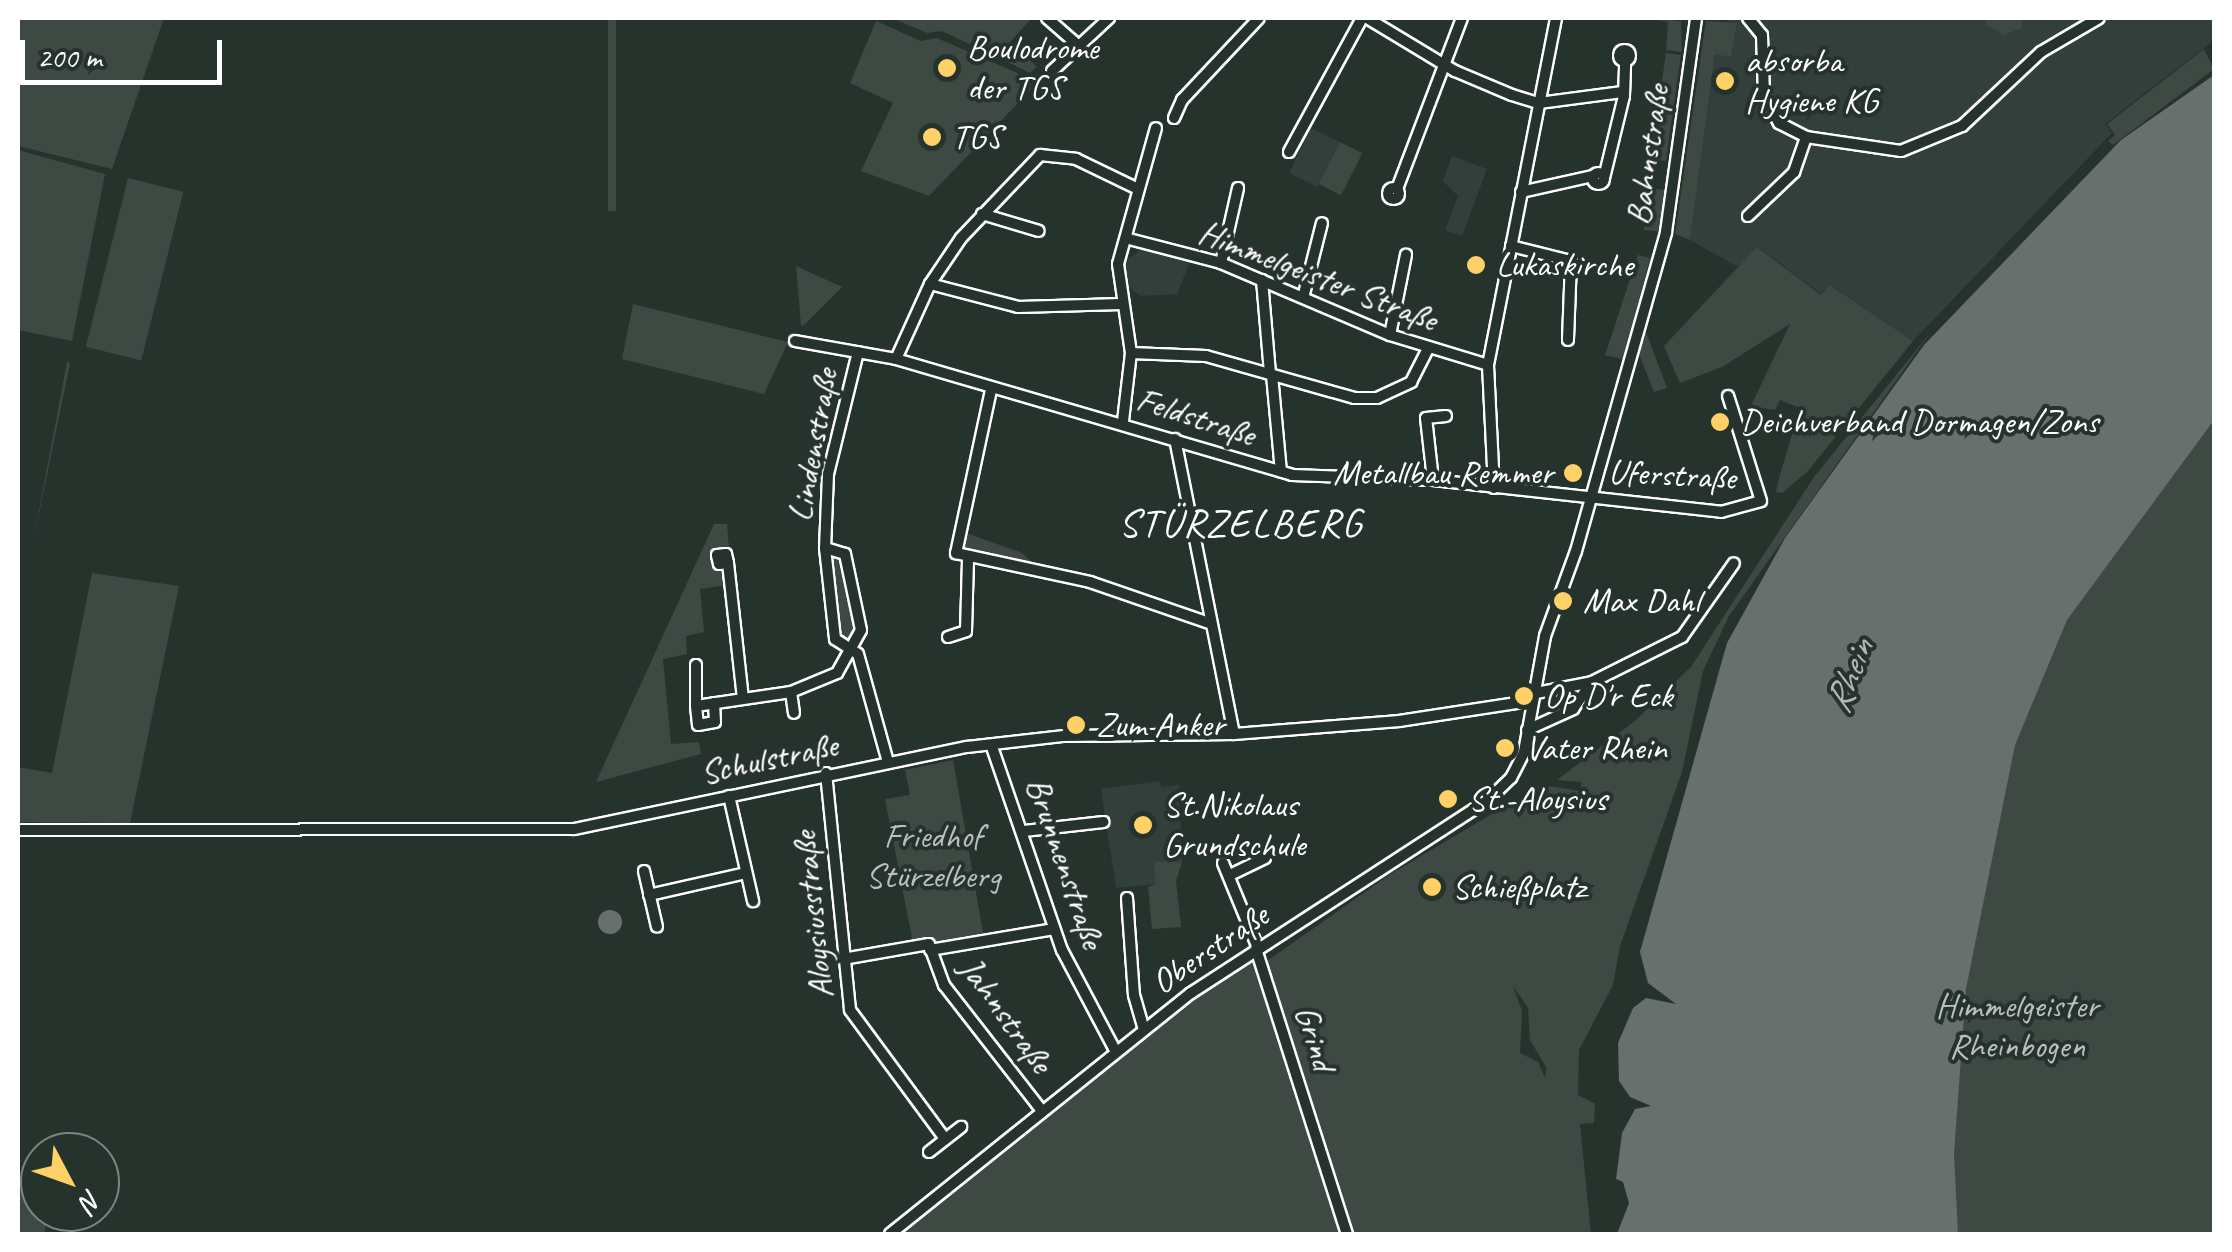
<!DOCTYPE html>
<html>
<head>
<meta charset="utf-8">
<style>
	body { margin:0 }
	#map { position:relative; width:2232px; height:1252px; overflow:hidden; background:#26332d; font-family:Caveat,sans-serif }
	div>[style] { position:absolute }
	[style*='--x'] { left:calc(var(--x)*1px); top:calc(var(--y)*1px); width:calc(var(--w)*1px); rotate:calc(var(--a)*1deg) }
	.built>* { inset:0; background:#333f3a; transform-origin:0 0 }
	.green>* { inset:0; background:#3e4944; transform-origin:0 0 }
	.water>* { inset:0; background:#67706c }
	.round { border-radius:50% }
	.roads { filter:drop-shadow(2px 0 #fff) drop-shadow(-2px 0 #fff) drop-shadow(0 2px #fff) drop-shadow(0 -2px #fff) }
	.minor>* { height:10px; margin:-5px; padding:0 5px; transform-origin:5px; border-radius:5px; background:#26332d }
	.minor>.ring { margin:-5px; padding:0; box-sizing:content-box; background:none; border:10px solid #26332d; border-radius:50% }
	.dots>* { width:28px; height:28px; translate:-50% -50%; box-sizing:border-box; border:5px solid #26332d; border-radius:50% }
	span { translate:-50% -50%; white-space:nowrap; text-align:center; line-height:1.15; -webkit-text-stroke:8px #26332d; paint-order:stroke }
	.poi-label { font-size:35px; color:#fff }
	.left { translate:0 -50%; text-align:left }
	.right { translate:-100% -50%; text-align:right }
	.street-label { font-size:35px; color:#fff }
	.park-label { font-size:35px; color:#bbbfbe }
	.water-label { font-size:38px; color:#b3b8b6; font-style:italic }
	.quarter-label { font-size:40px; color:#fff; letter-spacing:2.5px }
	.frame { position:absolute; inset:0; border:20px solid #fff; pointer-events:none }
	.north { position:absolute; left:20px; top:1132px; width:100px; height:100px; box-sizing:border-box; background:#26332d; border:2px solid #7d8581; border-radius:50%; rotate:131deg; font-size:28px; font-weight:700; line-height:40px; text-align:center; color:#fff }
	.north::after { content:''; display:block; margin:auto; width:35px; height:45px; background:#ffd166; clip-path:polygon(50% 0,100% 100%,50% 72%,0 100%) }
	.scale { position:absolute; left:20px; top:40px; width:202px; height:45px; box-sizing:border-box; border:5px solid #fff; border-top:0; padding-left:12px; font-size:30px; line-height:35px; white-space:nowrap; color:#fff; -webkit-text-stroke:8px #26332d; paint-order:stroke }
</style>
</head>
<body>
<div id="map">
	<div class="built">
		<i style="clip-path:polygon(1719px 18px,2214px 18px,2214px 40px,2105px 124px,2112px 133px,1913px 341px,1831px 285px,1821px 294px,1758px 247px,1738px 267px,1690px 240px,1715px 54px,1731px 56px,1737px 24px)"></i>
		<i style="left:1311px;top:128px;width:32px;height:50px;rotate:26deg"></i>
		<i style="clip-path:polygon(1452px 156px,1487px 169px,1462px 236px,1445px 230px,1458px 196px,1443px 181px)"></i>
		<i style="clip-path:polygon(1143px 248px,1191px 259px,1177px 294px,1141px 296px,1126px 285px,1126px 261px)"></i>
		<i style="clip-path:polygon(1160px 781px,1161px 787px,1179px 785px,1182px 862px,1154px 862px,1155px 884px,1116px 888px,1101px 789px)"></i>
	</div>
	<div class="green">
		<i style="clip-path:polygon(18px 18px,164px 18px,112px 169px,18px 146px)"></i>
		<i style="left:608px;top:18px;width:8px;height:193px"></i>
		<i style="clip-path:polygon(892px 18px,1032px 18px,1010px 42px,1037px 67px,1030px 73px,942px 31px,927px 33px)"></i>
		<i style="clip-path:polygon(1650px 18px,1681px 21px,1682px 52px,1666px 50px,1668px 22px)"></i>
		<i style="clip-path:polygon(1986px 18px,2022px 18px,2022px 28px,2004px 35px,1986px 25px)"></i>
		<i style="clip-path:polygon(876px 21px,921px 41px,937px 38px,1038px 82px,929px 196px,861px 171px,893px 103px,850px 83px)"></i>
		<i style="clip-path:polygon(1706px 21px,1737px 23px,1731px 57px,1715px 54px,1690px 240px,1675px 234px)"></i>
		<i style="clip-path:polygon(2204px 49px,2214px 69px,2113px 145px,2108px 141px,2115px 135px,2107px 124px)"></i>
		<i style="left:1666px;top:53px;width:15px;height:107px;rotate:8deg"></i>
		<i style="left:1340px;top:142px;width:25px;height:47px;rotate:27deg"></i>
		<i style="clip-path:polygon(18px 150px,105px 174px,72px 341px,18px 330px)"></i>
		<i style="left:128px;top:178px;width:57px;height:174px;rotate:14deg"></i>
		<i style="left:1649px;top:188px;width:17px;height:42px;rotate:7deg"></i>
		<i style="clip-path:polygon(1757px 247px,1821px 295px,1830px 285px,1913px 341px,1807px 472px,1782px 493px,1776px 492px,1779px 478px,1800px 408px,1780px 400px,1775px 410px,1751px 406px,1790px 324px,1722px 367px,1680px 383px,1664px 346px)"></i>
		<i style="clip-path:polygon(1638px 255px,1650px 258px,1623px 359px,1605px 355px)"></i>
		<i style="clip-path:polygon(796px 266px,842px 287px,803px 326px,801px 325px)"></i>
		<i style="clip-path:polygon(2214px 266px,2214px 1234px,1815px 1234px,1816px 1216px)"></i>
		<i style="clip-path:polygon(633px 304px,743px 331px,788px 342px,764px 394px,622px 359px)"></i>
		<i style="clip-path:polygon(1646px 332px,1667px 388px,1654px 392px,1639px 354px)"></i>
		<i style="clip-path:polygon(evenodd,1930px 333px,1729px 616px,1703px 671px,1682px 772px,1620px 946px,1613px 985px,1579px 1050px,1578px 1095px,1595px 1104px,1594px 1123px,1580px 1124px,1591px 1234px,895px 1234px,1240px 964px,1267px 961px,1389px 875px,1541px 785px,1581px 791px,1581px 782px,1557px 780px,1636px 720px,1691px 667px,1814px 477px,1930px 333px,1513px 986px,1528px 1008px,1530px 1040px,1546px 1067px,1545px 1078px,1538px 1062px,1520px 1053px,1522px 1011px,1513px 986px)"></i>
		<i style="clip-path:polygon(67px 362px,70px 363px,33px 543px)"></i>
		<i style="clip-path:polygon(714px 524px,727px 524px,729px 549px,715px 551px,716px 569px,727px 569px,728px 585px,700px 589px,704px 632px,686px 636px,687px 654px,663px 659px,671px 744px,699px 742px,701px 754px,596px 782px)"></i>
		<i style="clip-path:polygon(966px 533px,1022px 553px,1031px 562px,962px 553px)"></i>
		<i style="clip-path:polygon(840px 552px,856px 618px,856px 637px,848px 641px,839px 637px,830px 554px)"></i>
		<i style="clip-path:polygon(92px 573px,179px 586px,130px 823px,18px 822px,18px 767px,52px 773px)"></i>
		<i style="clip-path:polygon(953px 760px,984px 938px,913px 943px,885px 799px,910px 795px,905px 770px)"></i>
		<i style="clip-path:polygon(1154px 862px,1182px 862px,1176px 881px,1181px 927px,1152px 929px,1148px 887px,1155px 884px)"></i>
		<i style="clip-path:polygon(18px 1178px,40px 1179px,40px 1212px,49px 1212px,44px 1234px,18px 1234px)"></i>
	</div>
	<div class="water">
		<i style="clip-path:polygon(2214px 75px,2214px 420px,2067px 620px,2015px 745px,1966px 989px,1954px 1154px,1958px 1234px,1617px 1234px,1629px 1203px,1623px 1182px,1616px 1179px,1622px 1133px,1635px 1109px,1651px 1106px,1630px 1097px,1619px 1081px,1618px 1043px,1633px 1008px,1646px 998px,1676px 1004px,1648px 983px,1640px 952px,1727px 643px,1785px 538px,1924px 345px,2121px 140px)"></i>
		<i class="round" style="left:598px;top:910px;width:24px;height:24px"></i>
	</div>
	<div class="roads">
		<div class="minor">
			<i style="--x:1047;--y:18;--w:44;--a:41.3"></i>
			<i style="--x:1367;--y:18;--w:103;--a:31.1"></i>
			<i style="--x:1455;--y:71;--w:62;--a:22.8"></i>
			<i style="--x:1512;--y:95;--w:28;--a:17"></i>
			<i style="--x:1539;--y:103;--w:84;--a:-7.5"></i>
			<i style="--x:1748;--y:18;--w:22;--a:51"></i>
			<i style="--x:1762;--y:35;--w:60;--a:88.1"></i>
			<i style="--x:1764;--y:95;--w:32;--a:62"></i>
			<i style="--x:1779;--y:123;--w:30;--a:27"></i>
			<i style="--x:1806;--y:137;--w:96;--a:8.4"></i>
			<i style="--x:1901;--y:151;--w:66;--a:-22.3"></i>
			<i style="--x:1962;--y:126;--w:108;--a:-43.1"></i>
			<i style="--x:2041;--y:52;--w:67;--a:-30.4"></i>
			<i class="ring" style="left:1618.5px;top:49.5px;width:1px;height:1px"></i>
			<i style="--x:1052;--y:71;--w:78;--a:-42.9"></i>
			<i style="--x:1174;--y:118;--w:20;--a:-66"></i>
			<i style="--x:1182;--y:100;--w:112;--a:-46.8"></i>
			<i style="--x:1289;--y:152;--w:153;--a:-61.4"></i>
			<i class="ring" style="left:1592.5px;top:172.5px;width:1px;height:1px"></i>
			<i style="--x:1604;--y:178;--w:84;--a:-76.3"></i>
			<i style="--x:1624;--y:96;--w:36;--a:-88"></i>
			<i class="ring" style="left:1387.5px;top:187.5px;width:1px;height:1px"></i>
			<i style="--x:1397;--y:189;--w:183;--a:-69.2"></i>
			<i style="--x:1521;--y:192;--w:74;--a:-12.5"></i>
			<i style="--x:982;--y:214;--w:59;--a:16.6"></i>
			<i style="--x:1748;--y:216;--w:64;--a:-43.7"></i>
			<i style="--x:1794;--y:172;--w:37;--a:-71"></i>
			<i style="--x:1129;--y:239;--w:95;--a:14.6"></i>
			<i style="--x:1221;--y:263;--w:184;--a:23.1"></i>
			<i style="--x:1390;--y:335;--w:102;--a:17"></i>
			<i style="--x:1511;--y:246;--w:62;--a:14"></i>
			<i style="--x:1571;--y:261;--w:79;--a:92.2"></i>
			<i style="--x:1221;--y:263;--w:77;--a:-77.2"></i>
			<i style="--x:1262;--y:280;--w:94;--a:85.1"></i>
			<i style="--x:930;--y:284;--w:91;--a:14.6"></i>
			<i style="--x:1018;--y:307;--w:103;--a:-1.7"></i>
			<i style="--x:1304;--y:294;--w:73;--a:-75.8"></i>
			<i style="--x:1390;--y:335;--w:82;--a:-78.7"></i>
			<i style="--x:795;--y:341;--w:103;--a:10.1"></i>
			<i style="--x:896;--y:359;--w:413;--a:16.3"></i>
			<i style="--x:1292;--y:475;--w:141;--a:2"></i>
			<i style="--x:1433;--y:480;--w:290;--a:6.3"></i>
			<i style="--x:1721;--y:512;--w:41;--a:-15.4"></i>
			<i style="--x:1761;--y:501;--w:110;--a:-107.4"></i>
			<i style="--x:858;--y:352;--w:126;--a:103.8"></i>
			<i style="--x:828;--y:474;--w:74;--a:92.3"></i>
			<i style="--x:825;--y:548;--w:92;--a:83.7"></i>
			<i style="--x:835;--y:639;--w:27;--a:33"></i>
			<i style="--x:858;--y:654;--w:112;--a:74.5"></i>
			<i style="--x:1131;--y:353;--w:75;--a:2.3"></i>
			<i style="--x:1206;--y:356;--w:154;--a:15.8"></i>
			<i style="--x:1354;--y:398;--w:23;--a:0"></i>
			<i style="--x:1377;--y:398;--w:38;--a:-25"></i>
			<i style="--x:1411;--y:382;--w:38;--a:-63"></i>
			<i style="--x:896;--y:359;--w:82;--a:-65.6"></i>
			<i style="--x:930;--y:284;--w:55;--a:-56"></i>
			<i style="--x:961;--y:238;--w:115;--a:-46.4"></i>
			<i style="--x:1040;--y:155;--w:36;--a:6"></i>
			<i style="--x:1076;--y:159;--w:69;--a:25.8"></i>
			<i style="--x:1272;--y:375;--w:97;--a:84.7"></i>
			<i style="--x:991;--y:390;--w:167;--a:102.1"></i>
			<i style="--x:956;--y:553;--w:137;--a:12.2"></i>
			<i style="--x:1090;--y:582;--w:126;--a:19"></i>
			<i style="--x:1123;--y:421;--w:68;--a:-83.3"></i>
			<i style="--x:1131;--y:353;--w:90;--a:-98.3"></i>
			<i style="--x:1118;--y:264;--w:141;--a:-74.4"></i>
			<i style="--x:1175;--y:439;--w:301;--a:78.7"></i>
			<i style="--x:1433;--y:480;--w:62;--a:-96.4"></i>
			<i style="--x:1426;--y:418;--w:20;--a:-6"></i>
			<i style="--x:1494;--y:488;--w:123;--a:-92.8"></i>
			<i style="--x:1488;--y:365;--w:354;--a:-78.9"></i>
			<i style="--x:728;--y:563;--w:9;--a:174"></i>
			<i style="--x:719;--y:564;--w:9;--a:-103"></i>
			<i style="--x:717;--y:555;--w:9;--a:-6"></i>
			<i style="--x:726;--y:554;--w:9;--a:77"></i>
			<i style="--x:728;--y:563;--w:136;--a:83.7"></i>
			<i style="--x:948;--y:637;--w:19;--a:-18"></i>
			<i style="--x:966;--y:631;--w:72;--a:-88.4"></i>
			<i style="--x:696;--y:665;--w:41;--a:90"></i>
			<i style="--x:696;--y:706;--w:96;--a:-8.4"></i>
			<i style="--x:791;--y:692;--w:50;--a:-22.4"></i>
			<i style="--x:837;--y:673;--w:49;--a:-60.8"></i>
			<i style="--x:861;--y:630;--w:78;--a:-101.9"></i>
			<i style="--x:845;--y:554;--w:21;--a:-163"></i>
			<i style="--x:791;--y:692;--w:21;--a:82"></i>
			<i style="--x:1531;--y:694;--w:62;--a:-11.1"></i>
			<i style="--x:1592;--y:682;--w:101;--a:-26.6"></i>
			<i style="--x:1682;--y:637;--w:90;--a:-54.9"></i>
			<i style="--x:696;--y:706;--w:19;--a:84"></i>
			<i style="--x:698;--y:725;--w:17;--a:-10"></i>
			<i style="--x:715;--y:722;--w:19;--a:-93"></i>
			<i style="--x:1527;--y:730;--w:51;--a:-24.5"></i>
			<i style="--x:1573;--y:709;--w:33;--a:-55"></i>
			<i style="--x:992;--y:747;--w:215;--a:71"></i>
			<i style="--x:1062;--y:950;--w:113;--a:62.1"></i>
			<i style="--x:826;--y:773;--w:238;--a:84.2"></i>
			<i style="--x:850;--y:1010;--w:160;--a:53.6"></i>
			<i style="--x:729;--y:796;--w:108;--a:77.1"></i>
			<i style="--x:18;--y:830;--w:556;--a:-0.1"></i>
			<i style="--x:574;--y:829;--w:401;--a:-11.8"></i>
			<i style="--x:967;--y:747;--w:98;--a:-6.5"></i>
			<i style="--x:1064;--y:736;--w:170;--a:-0.7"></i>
			<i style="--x:1234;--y:734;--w:166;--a:-4.5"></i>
			<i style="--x:1399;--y:721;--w:132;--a:-8.7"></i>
			<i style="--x:1024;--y:831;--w:80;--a:-6.5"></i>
			<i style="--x:1223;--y:863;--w:92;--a:67.6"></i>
			<i style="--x:644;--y:871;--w:57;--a:76.9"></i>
			<i style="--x:1230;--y:875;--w:39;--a:-26"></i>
			<i style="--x:649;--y:895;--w:99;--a:-12.8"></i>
			<i style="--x:1127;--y:898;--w:97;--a:85.9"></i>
			<i style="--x:1134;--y:995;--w:35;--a:74"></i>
			<i style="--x:1256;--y:949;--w:299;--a:72.3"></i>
			<i style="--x:930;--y:950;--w:126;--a:-9.6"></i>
			<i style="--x:843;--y:959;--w:87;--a:-9.9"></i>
			<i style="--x:929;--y:944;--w:44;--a:69.9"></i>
			<i style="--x:944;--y:985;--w:160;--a:52.1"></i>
			<i style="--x:929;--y:1152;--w:41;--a:-38"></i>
			<i style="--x:890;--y:1234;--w:386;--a:-38.7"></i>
			<i style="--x:1191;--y:993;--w:354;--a:-33"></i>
			<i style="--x:1488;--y:800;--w:32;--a:-44"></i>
			<i style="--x:1511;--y:778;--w:29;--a:-63"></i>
			<i style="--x:1524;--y:752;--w:118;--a:-79.7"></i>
			<i style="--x:1545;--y:636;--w:90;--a:-70"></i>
			<i style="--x:1576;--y:551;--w:331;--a:-74.2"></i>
			<i style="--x:1666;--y:232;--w:215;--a:-82"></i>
		</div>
	</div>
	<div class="dots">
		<i style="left:947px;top:68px;background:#ffd166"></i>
		<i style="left:1725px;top:81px;background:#ffd166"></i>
		<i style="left:932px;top:137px;background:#ffd166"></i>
		<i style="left:1476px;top:265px;background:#ffd166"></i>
		<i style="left:1720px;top:422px;background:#ffd166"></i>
		<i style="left:1573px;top:473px;background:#ffd166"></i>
		<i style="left:1563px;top:601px;background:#ffd166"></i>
		<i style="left:1524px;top:696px;background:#ffd166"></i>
		<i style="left:1076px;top:725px;background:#ffd166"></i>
		<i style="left:1505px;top:748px;background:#ffd166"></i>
		<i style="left:1448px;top:799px;background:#ffd166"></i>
		<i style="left:1143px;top:825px;background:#ffd166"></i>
		<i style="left:1432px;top:887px;background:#ffd166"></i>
	</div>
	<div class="poi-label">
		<span class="left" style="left:967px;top:68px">Boulodrome<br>der TGS</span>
		<span class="left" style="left:1745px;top:81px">absorba<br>Hygiene KG</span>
		<span class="left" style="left:952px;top:137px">TGS</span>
		<span class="left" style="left:1496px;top:265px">Lukaskirche</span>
		<span class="left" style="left:1740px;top:422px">Deichverband Dormagen/Zons</span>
		<span class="right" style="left:1553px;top:473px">Metallbau Remmer</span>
		<span class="left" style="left:1583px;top:601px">Max Dahl</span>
		<span class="left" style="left:1544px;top:696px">Op D'r Eck</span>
		<span class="left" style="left:1096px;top:725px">Zum Anker</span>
		<span class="left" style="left:1525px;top:748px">Vater Rhein</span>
		<span class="left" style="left:1468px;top:799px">St.-Aloysius</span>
		<span class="left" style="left:1163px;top:825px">St.Nikolaus<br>Grundschule</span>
		<span class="left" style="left:1452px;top:887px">Schießplatz</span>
	</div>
	<div class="street-label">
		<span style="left:1648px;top:155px;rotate:-82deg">Bahnstraße</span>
		<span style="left:1318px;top:276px;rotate:21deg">Himmelgeister Straße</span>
		<span style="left:1196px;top:417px;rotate:18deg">Feldstraße</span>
		<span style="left:813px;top:445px;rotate:-80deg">Lindenstraße</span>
		<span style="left:1672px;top:475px;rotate:3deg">Uferstraße</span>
		<span style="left:769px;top:759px;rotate:-12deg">Schulstraße</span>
		<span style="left:1065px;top:863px;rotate:71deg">Brunnenstraße</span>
		<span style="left:813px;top:915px;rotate:-96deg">Aloysiusstraße</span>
		<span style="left:1210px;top:949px;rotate:-34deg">Oberstraße</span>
		<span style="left:1006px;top:1015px;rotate:54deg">Jahnstraße</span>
		<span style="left:1315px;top:1038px;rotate:73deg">Grind</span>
	</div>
	<div class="park-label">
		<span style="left:933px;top:856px">Friedhof<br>Stürzelberg</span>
		<span style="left:2017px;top:1026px">Himmelgeister<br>Rheinbogen</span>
	</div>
	<div class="water-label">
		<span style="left:1849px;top:676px;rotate:-69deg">Rhein</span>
	</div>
	<div class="quarter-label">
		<span style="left:1241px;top:523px">STÜRZELBERG</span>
	</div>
	<div class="frame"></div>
	<div class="north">N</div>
	<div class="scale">200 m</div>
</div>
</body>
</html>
